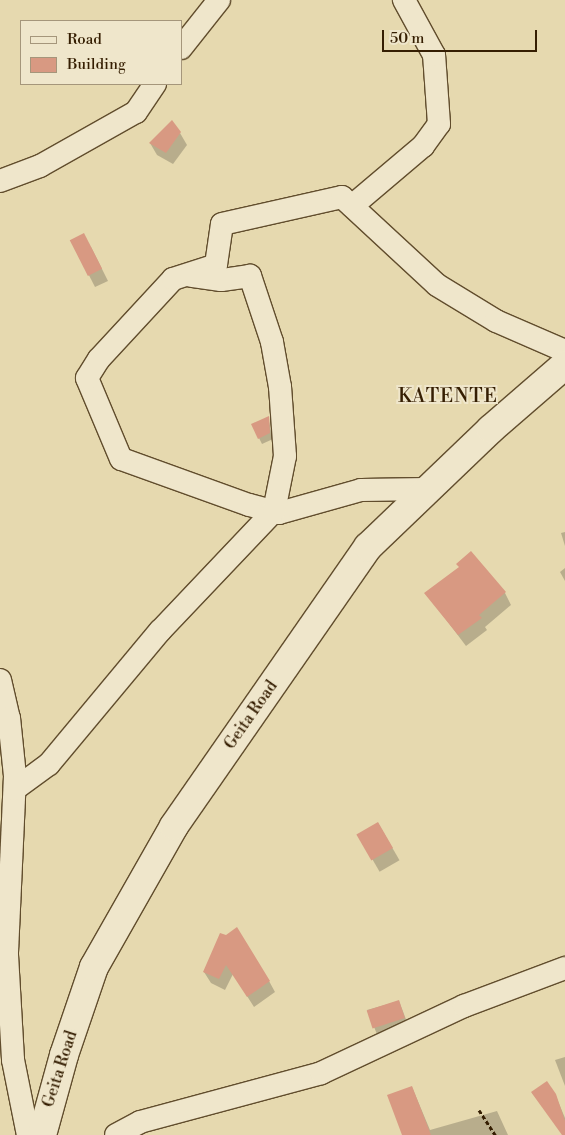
<!DOCTYPE html>
<html>
<head>
<meta charset="utf-8">
<style>
	body { margin:0 }
	#map { position:relative; width:565px; height:1135px; overflow:hidden; background:#e6d9af; font-family:"Libre Bodoni",serif }
	div>[style] { position:absolute }
	[style*='--x'] { left:calc(var(--x)*1px); top:calc(var(--y)*1px); width:calc(var(--w)*1px); rotate:calc(var(--a)*1deg) }
	.shadow>* { inset:0; background:#0003; transform-origin:0 0 }
	.building>* { inset:0; background:#d89982; transform-origin:0 0 }
	.path>* { height:3px; margin-top:-1.5px; transform-origin:0; background:repeating-linear-gradient(90deg,#351e02 0 4px,transparent 0 6.5px) }
	.roads { filter:drop-shadow(1px 0 #614d2d) drop-shadow(-1px 0 #614d2d) drop-shadow(0 1px #614d2d) drop-shadow(0 -1px #614d2d) }
	.minor>* { height:22px; margin:-11px; padding:0 11px; transform-origin:11px; border-radius:11px; background:#efe6cb }
	.secondary>* { height:28px; margin:-14px; padding:0 14px; transform-origin:14px; border-radius:14px; background:#efe6cb }
	span { translate:-50% -50%; white-space:nowrap; text-align:center; line-height:1.15; -webkit-text-stroke:4px #efe6cb; paint-order:stroke }
	.street-label { font-size:16px; color:#351e02 }
	.quarter-label { font-size:19px; color:#351e02; letter-spacing:1px }
	.legend { position:absolute; left:20px; top:20px; width:162px; height:65px; box-sizing:border-box; background:#efe6cb; border:1px solid #a5967b; margin:0; padding:6px 9px; list-style:none; font-size:15px; color:#351e02 }
	.legend li { display:flex; align-items:center; gap:10px; height:25px }
	.legend b { width:25px; border:1px solid #a5967b }
	.scale { position:absolute; left:382px; top:30px; width:155px; height:22px; box-sizing:border-box; border:2px solid #351e02; border-top:0; padding-left:6px; font-size:15px; line-height:18px; white-space:nowrap; color:#351e02; -webkit-text-stroke:4px #efe6cb; paint-order:stroke }
</style>
</head>
<body>
<div id="map">
	<div class="shadow">
		<i style="clip-path:polygon(180px 133px,187px 145px,173px 164px,157px 155px,150px 143px)"></i>
		<i style="clip-path:polygon(72px 242px,91px 247px,108px 281px,95px 287px)"></i>
		<i style="clip-path:polygon(268px 417px,273px 439px,262px 444px,259px 438px)"></i>
		<i style="clip-path:polygon(565px 532px,565px 546px,561px 533px)"></i>
		<i style="clip-path:polygon(460px 568px,505px 593px,511px 605px,485px 627px,487px 630px,466px 646px,426px 593px)"></i>
		<i style="clip-path:polygon(565px 568px,565px 581px,560px 572px)"></i>
		<i style="left:378px;top:823px;width:43px;height:23px;rotate:60deg"></i>
		<i style="clip-path:polygon(221px 934px,269px 981px,275px 992px,254px 1007px,233px 974px,225px 990px,211px 983px,204px 972px)"></i>
		<i style="clip-path:polygon(399px 1001px,410px 1030px,379px 1039px,367px 1010px)"></i>
		<i style="clip-path:polygon(565px 1057px,565px 1086px,555px 1060px)"></i>
		<i style="clip-path:polygon(412px 1087px,430px 1130px,497px 1111px,508px 1135px,403px 1135px)"></i>
		<i style="clip-path:polygon(532px 1093px,555px 1094px,565px 1118px,565px 1135px)"></i>
	</div>
	<div class="building">
		<i style="clip-path:polygon(172px 120px,181px 132px,166px 153px,149px 143px)"></i>
		<i style="left:84px;top:233px;width:40px;height:16px;rotate:63deg"></i>
		<i style="clip-path:polygon(269px 416px,270px 433px,258px 439px,251px 424px)"></i>
		<i style="clip-path:polygon(471px 551px,506px 592px,479px 615px,482px 618px,458px 635px,424px 593px,459px 567px,456px 564px)"></i>
		<i style="left:378px;top:822px;width:30px;height:25px;rotate:60deg"></i>
		<i style="clip-path:polygon(237px 927px,270px 981px,247px 997px,226px 965px,219px 979px,203px 972px,220px 933px,226px 935px)"></i>
		<i style="left:399px;top:1000px;width:19px;height:34px;rotate:72deg"></i>
		<i style="clip-path:polygon(547px 1081px,556px 1094px,565px 1121px,565px 1135px,562px 1135px,531px 1092px)"></i>
		<i style="clip-path:polygon(412px 1086px,431px 1135px,402px 1135px,387px 1095px)"></i>
	</div>
	<div class="path">
		<i style="--x:479;--y:1110;--w:30;--a:57"></i>
	</div>
	<div class="roads">
		<div class="minor">
			<i style="--x:181;--y:48;--w:61;--a:-51.6"></i>
			<i style="--x:0;--y:181;--w:43;--a:-20.6"></i>
			<i style="--x:40;--y:166;--w:110;--a:-29.4"></i>
			<i style="--x:136;--y:112;--w:34;--a:-56"></i>
			<i style="--x:352;--y:206;--w:93;--a:-40.2"></i>
			<i style="--x:423;--y:146;--w:27;--a:-54"></i>
			<i style="--x:439;--y:124;--w:69;--a:-94.1"></i>
			<i style="--x:434;--y:55;--w:63;--a:-118.6"></i>
			<i style="--x:428;--y:489;--w:67;--a:179.1"></i>
			<i style="--x:361;--y:490;--w:85;--a:164.3"></i>
			<i style="--x:279;--y:513;--w:31;--a:-165"></i>
			<i style="--x:249;--y:505;--w:136;--a:-160.2"></i>
			<i style="--x:121;--y:459;--w:88;--a:-112.8"></i>
			<i style="--x:87;--y:378;--w:22;--a:-58"></i>
			<i style="--x:99;--y:359;--w:109;--a:-47.2"></i>
			<i style="--x:173;--y:279;--w:45;--a:-18"></i>
			<i style="--x:216;--y:265;--w:41;--a:-81.7"></i>
			<i style="--x:222;--y:224;--w:123;--a:-12.7"></i>
			<i style="--x:342;--y:197;--w:129;--a:42.8"></i>
			<i style="--x:437;--y:285;--w:69;--a:31.4"></i>
			<i style="--x:496;--y:321;--w:75;--a:23.5"></i>
			<i style="--x:0;--y:680;--w:39;--a:77"></i>
			<i style="--x:9;--y:718;--w:58;--a:84.1"></i>
			<i style="--x:15;--y:776;--w:179;--a:92.6"></i>
			<i style="--x:7;--y:955;--w:105;--a:86.7"></i>
			<i style="--x:13;--y:1060;--w:76;--a:78.7"></i>
			<i style="--x:15;--y:789;--w:42;--a:-36.3"></i>
			<i style="--x:49;--y:764;--w:173;--a:-50.2"></i>
			<i style="--x:160;--y:631;--w:166;--a:-46.5"></i>
			<i style="--x:274;--y:511;--w:56;--a:-78.7"></i>
			<i style="--x:285;--y:456;--w:69;--a:-94.1"></i>
			<i style="--x:280;--y:387;--w:46;--a:-100.1"></i>
			<i style="--x:272;--y:342;--w:70;--a:-108.4"></i>
			<i style="--x:250;--y:276;--w:29;--a:172"></i>
			<i style="--x:221;--y:280;--w:30;--a:-172"></i>
			<i style="--x:116;--y:1135;--w:27;--a:-28"></i>
			<i style="--x:140;--y:1122;--w:188;--a:-15.1"></i>
			<i style="--x:321;--y:1073;--w:158;--a:-25.1"></i>
			<i style="--x:464;--y:1006;--w:108;--a:-20.6"></i>
		</div>
		<div class="secondary">
			<i style="--x:42;--y:1135;--w:83;--a:-74.6"></i>
			<i style="--x:64;--y:1055;--w:93;--a:-71.2"></i>
			<i style="--x:94;--y:967;--w:162;--a:-60.4"></i>
			<i style="--x:174;--y:826;--w:340;--a:-55.2"></i>
			<i style="--x:368;--y:547;--w:170;--a:-43.8"></i>
			<i style="--x:491;--y:429;--w:98;--a:-40.9"></i>
		</div>
	</div>
	<div class="street-label">
		<span style="left:251px;top:715px;rotate:-55deg">Geita Road</span>
		<span style="left:60px;top:1069px;rotate:-72deg">Geita Road</span>
	</div>
	<div class="quarter-label">
		<span style="left:448px;top:397px">KATENTE</span>
	</div>
	<ul class="legend">
	<li><b style="height:6px;background:#efe6cb"></b>Road</li>
	<li><b style="height:14px;background:#d89982"></b>Building</li>
	</ul>
	<div class="scale">50 m</div>
</div>
</body>
</html>
